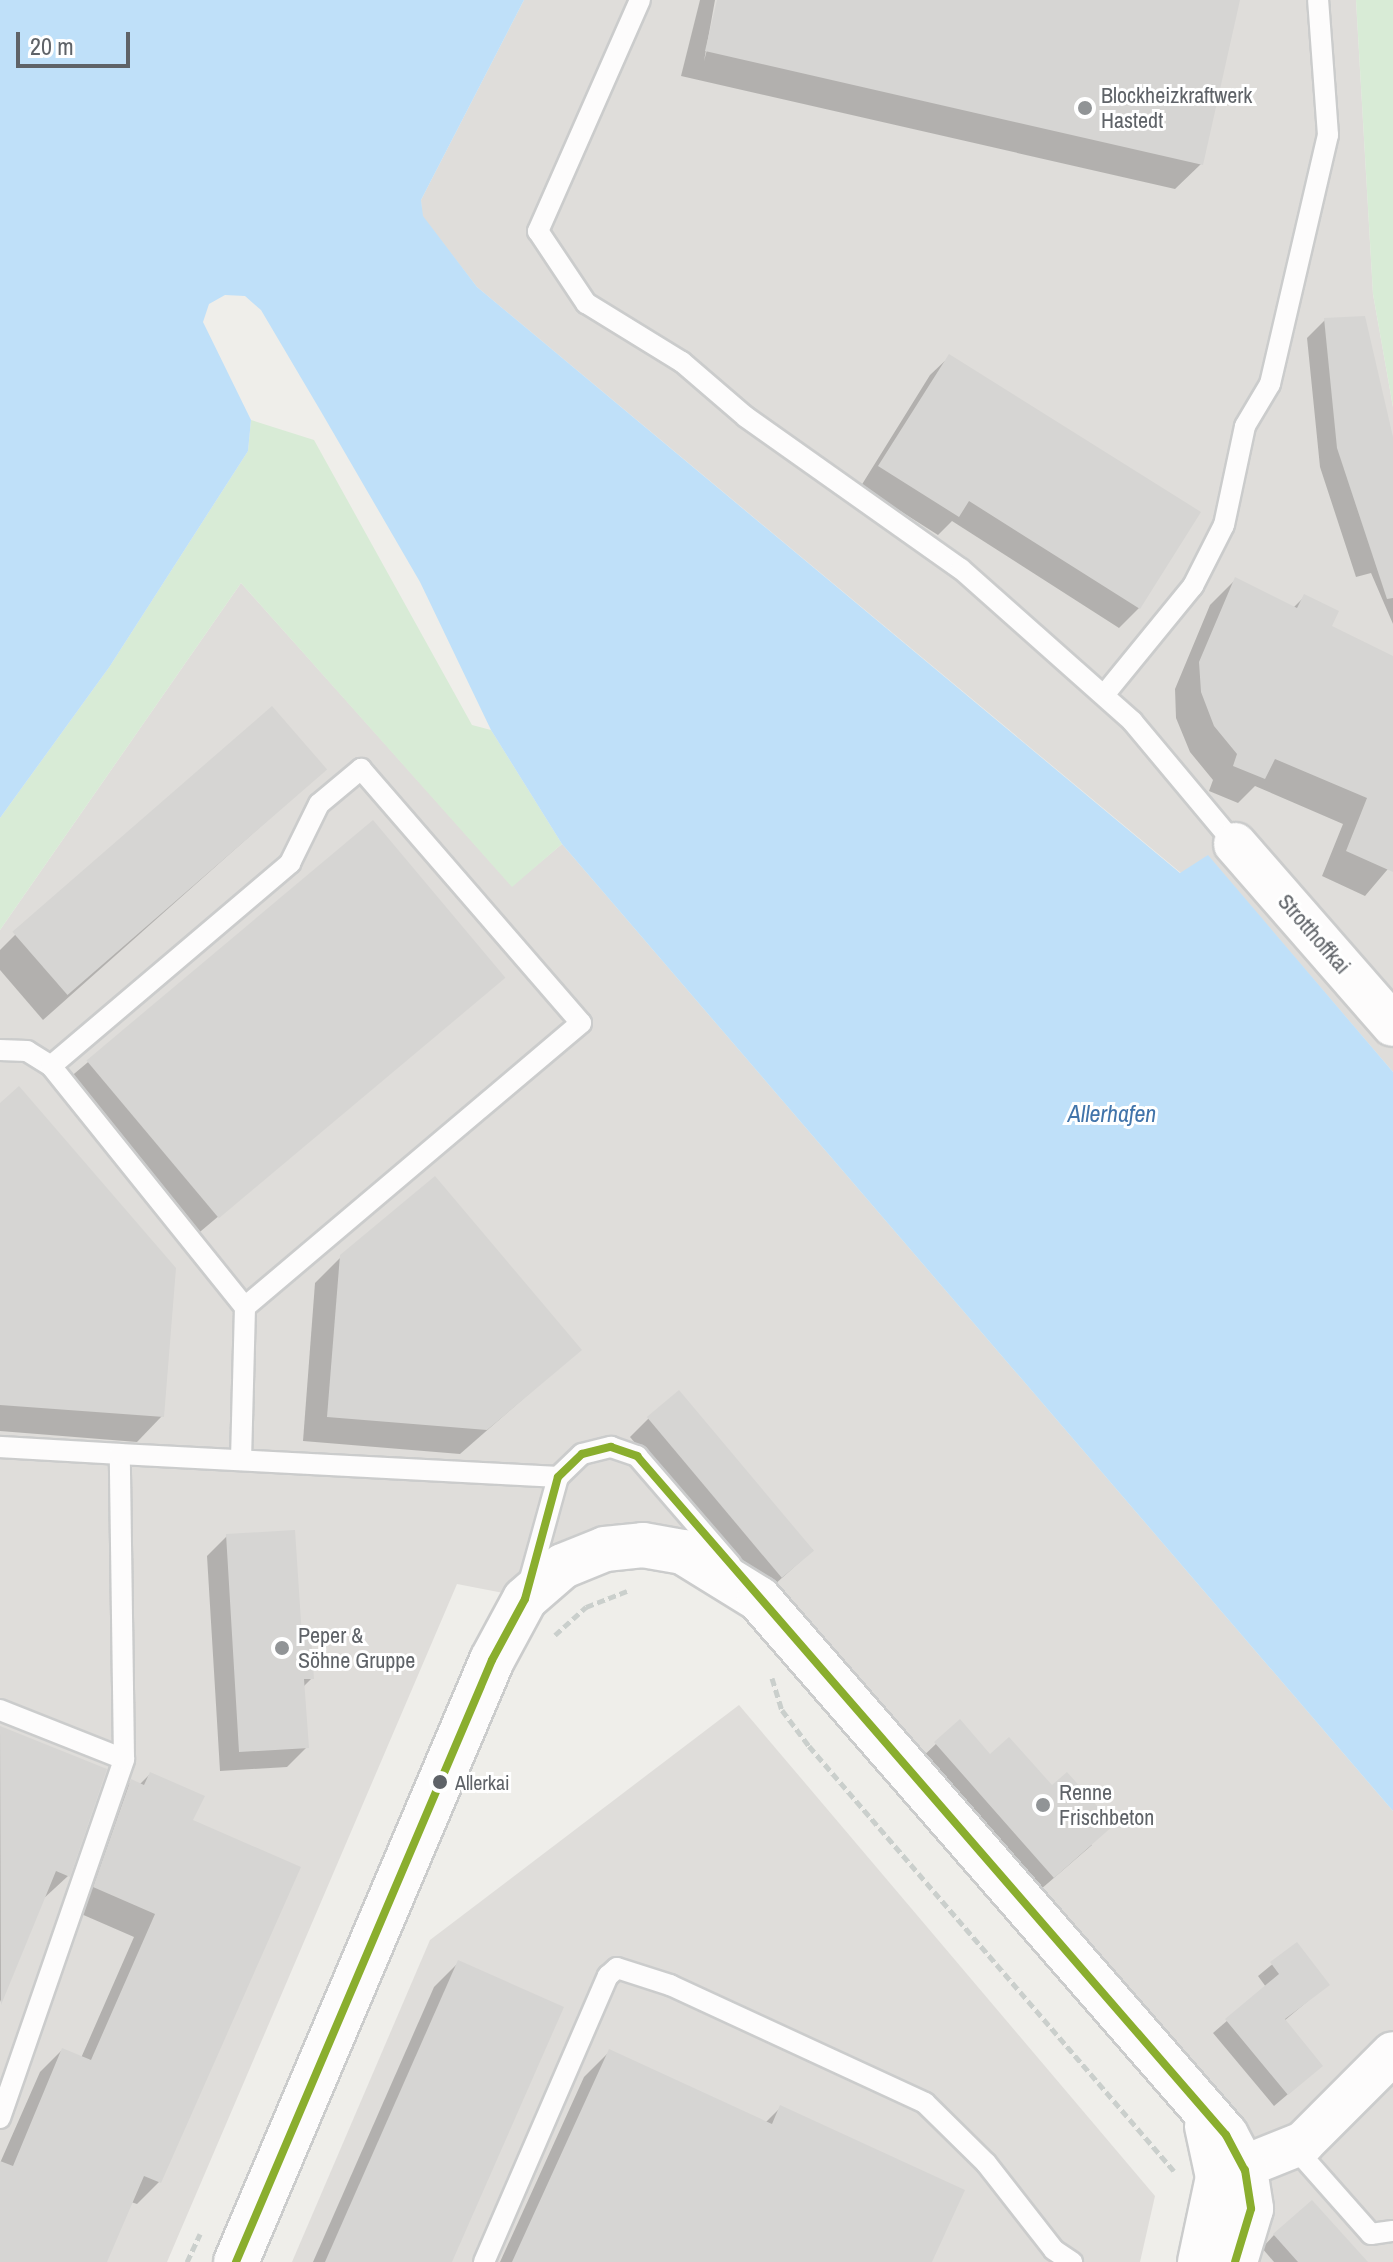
<!DOCTYPE html>
<html>
<head>
<meta charset="utf-8">
<style>
	body { margin:0 }
	#map { position:relative; width:1393px; height:2262px; overflow:hidden; background:#efeeea; font-family:"Archivo Narrow",sans-serif }
	div>[style] { position:absolute }
	[style*='--x'] { left:calc(var(--x)*1px); top:calc(var(--y)*1px); width:calc(var(--w)*1px); rotate:calc(var(--a)*1deg) }
	.industrial>* { inset:0; background:#dfddda }
	.green>* { inset:0; background:#d8ebd6 }
	.water>* { inset:0; background:#bfe0f9 }
	.shadow>* { inset:0; background:#0003; transform-origin:0 0 }
	.building>* { inset:0; background:#d6d5d3; transform-origin:0 0 }
	.path>* { height:5px; margin-top:-2.5px; transform-origin:0; background:repeating-linear-gradient(90deg,#cacfcc 0 8px,transparent 0 12px) }
	.roads { filter:drop-shadow(2px 0 #cbcccc) drop-shadow(-2px 0 #cbcccc) drop-shadow(0 2px #cbcccc) drop-shadow(0 -2px #cbcccc) }
	.service>* { height:20px; margin:-10px; padding:0 10px; transform-origin:10px; border-radius:10px; background:#fdfcfc }
	.minor>* { height:42px; margin:-21px; padding:0 21px; transform-origin:21px; border-radius:21px; background:#fdfcfc }
	.tertiary>* { height:44px; margin:-22px; padding:0 22px; transform-origin:22px; border-radius:22px; background:#fdfcfc }
	.bus-1>* { height:8px; margin:-4px; padding:0 4px; transform-origin:4px; border-radius:4px; background:#8aae2e }
	.dots>* { width:22px; height:22px; translate:-50% -50%; box-sizing:border-box; border:4px solid #fff; border-radius:50% }
	span { translate:-50% -50%; white-space:nowrap; text-align:center; line-height:1.15; -webkit-text-stroke:6px #fff; paint-order:stroke }
	.bus-label { font-size:20px; color:#5f6368 }
	.left { translate:0 -50%; text-align:left }
	.poi-label { font-size:22px; color:#5f6368 }
	.street-label { font-size:22px; color:#5f6368 }
	.water-label { font-size:24px; color:#4174aa; font-style:italic }
	.scale { position:absolute; left:16px; top:32px; width:114px; height:36px; box-sizing:border-box; border:4px solid #5f6368; border-top:0; padding-left:10px; font-size:24px; line-height:28px; white-space:nowrap; color:#5f6368; -webkit-text-stroke:6px #fff; paint-order:stroke }
</style>
</head>
<body>
<div id="map">
	<div class="industrial">
		<i style="clip-path:polygon(524px 0,1356px 0,1373px 294px,1393px 407px,1393px 1072px,1208px 856px,1181px 873px,477px 287px,422px 216px,421px 200px)"></i>
		<i style="clip-path:polygon(241px 583px,512px 886px,562px 844px,1393px 1811px,1393px 2262px,1218px 2262px,1242px 2181px,762px 1595px,672px 1540px,514px 1595px,457px 1584px,167px 2262px,0 2262px,0 930px)"></i>
		<i style="clip-path:polygon(739px 1705px,1155px 2196px,1140px 2262px,292px 2262px,430px 1940px)"></i>
	</div>
	<div class="green">
		<i style="clip-path:polygon(1356px 0,1393px 0,1393px 407px,1373px 294px)"></i>
		<i style="clip-path:polygon(251px 420px,314px 440px,472px 725px,491px 730px,562px 844px,512px 887px,241px 583px,0 930px,0 818px,110px 666px,248px 451px)"></i>
	</div>
	<div class="water">
		<i style="clip-path:polygon(0 0,524px 0,421px 200px,423px 216px,477px 287px,1180px 873px,1208px 855px,1393px 1072px,1393px 1811px,562px 844px,491px 730px,420px 582px,323px 415px,261px 310px,245px 296px,225px 295px,209px 304px,203px 322px,251px 420px,248px 451px,110px 666px,0 818px)"></i>
	</div>
	<div class="shadow">
		<i style="clip-path:polygon(700px 0,715px 0,704px 61px,720px 0,1238px 0,1201px 164px,1175px 189px,681px 76px)"></i>
		<i style="clip-path:polygon(1325px 320px,1393px 442px,1393px 624px,1371px 573px,1356px 577px,1320px 467px,1307px 338px)"></i>
		<i style="clip-path:polygon(950px 356px,1199px 513px,1139px 608px,1119px 628px,952px 521px,938px 535px,861px 486px,930px 375px)"></i>
		<i style="clip-path:polygon(1235px 580px,1293px 608px,1305px 596px,1329px 626px,1393px 658px,1393px 863px,1365px 896px,1322px 876px,1343px 824px,1255px 786px,1238px 803px,1209px 791px,1213px 780px,1190px 752px,1176px 718px,1175px 689px,1210px 605px)"></i>
		<i style="clip-path:polygon(325px 769px,43px 1020px,0 970px,0 950px,16px 934px)"></i>
		<i style="left:373px;top:823px;width:202px;height:408px;rotate:50deg"></i>
		<i style="clip-path:polygon(0 1105px,162px 1416px,137px 1442px,0 1431px)"></i>
		<i style="clip-path:polygon(341px 1257px,579px 1350px,460px 1454px,303px 1441px,315px 1283px)"></i>
		<i style="clip-path:polygon(649px 1418px,813px 1550px,763px 1595px,630px 1437px)"></i>
		<i style="clip-path:polygon(227px 1536px,300px 1639px,312px 1678px,303px 1687px,307px 1747px,287px 1767px,220px 1771px,207px 1556px)"></i>
		<i style="clip-path:polygon(959px 1722px,990px 1757px,1092px 1845px,1033px 1896px,916px 1763px)"></i>
		<i style="clip-path:polygon(0 1728px,104px 1771px,68px 1876px,42px 1900px,0 2002px)"></i>
		<i style="clip-path:polygon(150px 1774px,191px 1821px,159px 2182px,137px 2204px,131px 2202px,105px 2262px,0 2262px,0 2163px,40px 2072px,62px 2050px,81px 2058px,134px 1937px,72px 1910px,109px 1804px,131px 1782px,139px 1785px)"></i>
		<i style="clip-path:polygon(1296px 1945px,1327px 1985px,1284px 2021px,1307px 2078px,1274px 2106px,1213px 2033px,1266px 1987px,1258px 1976px)"></i>
		<i style="clip-path:polygon(459px 1962px,449px 2262px,313px 2262px,434px 1987px)"></i>
		<i style="clip-path:polygon(609px 2052px,765px 2123px,781px 2107px,930px 2262px,500px 2262px,584px 2077px)"></i>
		<i style="clip-path:polygon(1274px 2235px,1343px 2262px,1274px 2262px,1262px 2248px)"></i>
	</div>
	<div class="building">
		<i style="clip-path:polygon(717px 0,1240px 0,1203px 165px,705px 51px)"></i>
		<i style="clip-path:polygon(1365px 316px,1393px 437px,1393px 598px,1387px 599px,1337px 448px,1324px 318px)"></i>
		<i style="clip-path:polygon(949px 354px,1201px 512px,1140px 609px,969px 501px,959px 517px,878px 466px)"></i>
		<i style="clip-path:polygon(1235px 577px,1297px 608px,1304px 594px,1339px 611px,1332px 626px,1393px 656px,1393px 872px,1346px 851px,1367px 798px,1275px 759px,1265px 779px,1233px 766px,1237px 754px,1214px 726px,1201px 692px,1199px 662px)"></i>
		<i style="left:272px;top:706px;width:84px;height:344px;rotate:49deg"></i>
		<i style="left:373px;top:820px;width:206px;height:374px;rotate:50deg"></i>
		<i style="clip-path:polygon(19px 1086px,176px 1268px,164px 1417px,0 1405px,0 1103px)"></i>
		<i style="clip-path:polygon(435px 1176px,582px 1350px,487px 1430px,327px 1417px,340px 1255px)"></i>
		<i style="left:679px;top:1390px;width:210px;height:42px;rotate:50deg"></i>
		<i style="clip-path:polygon(295px 1530px,302px 1637px,311px 1636px,314px 1679px,304px 1679px,309px 1748px,239px 1752px,226px 1534px)"></i>
		<i style="clip-path:polygon(960px 1719px,990px 1754px,1009px 1737px,1052px 1785px,1067px 1772px,1114px 1825px,1054px 1878px,934px 1742px)"></i>
		<i style="clip-path:polygon(0 1726px,107px 1769px,70px 1877px,56px 1871px,1px 2005px)"></i>
		<i style="clip-path:polygon(150px 1772px,205px 1796px,193px 1820px,301px 1867px,161px 2183px,144px 2176px,107px 2262px,0 2262px,0 2161px,13px 2166px,62px 2048px,91px 2060px,155px 1914px,93px 1887px,131px 1779px,144px 1785px)"></i>
		<i style="clip-path:polygon(1297px 1942px,1330px 1985px,1285px 2019px,1323px 2066px,1288px 2095px,1225px 2019px,1279px 1974px,1270px 1962px)"></i>
		<i style="clip-path:polygon(458px 1960px,564px 2007px,452px 2262px,325px 2262px)"></i>
		<i style="clip-path:polygon(609px 2049px,772px 2124px,780px 2105px,965px 2190px,932px 2262px,512px 2262px)"></i>
		<i style="clip-path:polygon(1312px 2200px,1368px 2262px,1298px 2262px,1273px 2234px)"></i>
	</div>
	<div class="path">
		<i style="--x:555;--y:1635;--w:42;--a:-42.1"></i>
		<i style="--x:586;--y:1607;--w:44;--a:-21.3"></i>
		<i style="--x:772;--y:1678;--w:34;--a:73"></i>
		<i style="--x:782;--y:1710;--w:45;--a:53.1"></i>
		<i style="--x:809;--y:1746;--w:560;--a:49.34"></i>
		<i style="--x:187;--y:2262;--w:31;--a:-65"></i>
	</div>
	<div class="roads">
		<div class="service">
			<i style="--x:640;--y:0;--w:253;--a:113.8"></i>
			<i style="--x:538;--y:231;--w:87;--a:56.3"></i>
			<i style="--x:586;--y:303;--w:113;--a:31.6"></i>
			<i style="--x:682;--y:362;--w:84;--a:40.7"></i>
			<i style="--x:746;--y:417;--w:263;--a:35.3"></i>
			<i style="--x:961;--y:569;--w:229;--a:41.6"></i>
			<i style="--x:1132;--y:721;--w:160;--a:50.1"></i>
			<i style="--x:1104;--y:695;--w:141;--a:-50.8"></i>
			<i style="--x:1193;--y:586;--w:68;--a:-63.1"></i>
			<i style="--x:1224;--y:525;--w:101;--a:-78"></i>
			<i style="--x:1245;--y:426;--w:49;--a:-59.2"></i>
			<i style="--x:1270;--y:384;--w:256;--a:-76.9"></i>
			<i style="--x:1328;--y:135;--w:135;--a:-94.2"></i>
			<i style="--x:0;--y:1050;--w:27;--a:2"></i>
			<i style="--x:27;--y:1051;--w:28;--a:32"></i>
			<i style="--x:51;--y:1066;--w:309;--a:51.2"></i>
			<i style="--x:245;--y:1307;--w:153;--a:91.5"></i>
			<i style="--x:51;--y:1066;--w:314;--a:-40.3"></i>
			<i style="--x:290;--y:863;--w:66;--a:-63.8"></i>
			<i style="--x:319;--y:804;--w:55;--a:-39.8"></i>
			<i style="--x:361;--y:769;--w:336;--a:49.1"></i>
			<i style="--x:581;--y:1023;--w:440;--a:139.8"></i>
			<i style="--x:0;--y:1447;--w:120;--a:3.3"></i>
			<i style="--x:528;--y:1586;--w:113;--a:-74.6"></i>
			<i style="--x:558;--y:1477;--w:33;--a:-44"></i>
			<i style="--x:582;--y:1454;--w:30;--a:-14"></i>
			<i style="--x:611;--y:1447;--w:28;--a:19"></i>
			<i style="--x:637;--y:1456;--w:144;--a:49.2"></i>
			<i style="--x:0;--y:1710;--w:133;--a:21.6"></i>
			<i style="--x:0;--y:2118;--w:380;--a:-70.9"></i>
			<i style="--x:124;--y:1759;--w:305;--a:-90.8"></i>
			<i style="--x:120;--y:1454;--w:439;--a:3"></i>
			<i style="--x:1294;--y:2147;--w:116;--a:48.5"></i>
			<i style="--x:1371;--y:2234;--w:22;--a:-8"></i>
			<i style="--x:484;--y:2262;--w:312;--a:-66.6"></i>
			<i style="--x:608;--y:1976;--w:12;--a:-42"></i>
			<i style="--x:617;--y:1968;--w:56;--a:17.8"></i>
			<i style="--x:670;--y:1985;--w:281;--a:24.8"></i>
			<i style="--x:925;--y:2103;--w:86;--a:44.5"></i>
			<i style="--x:986;--y:2163;--w:110;--a:52"></i>
			<i style="--x:1054;--y:2250;--w:22;--a:34"></i>
		</div>
		<div class="minor">
			<i style="--x:1235;--y:844;--w:240;--a:48.9"></i>
			<i style="--x:1218;--y:2177;--w:92;--a:-21.8"></i>
			<i style="--x:1303;--y:2143;--w:127;--a:-45"></i>
		</div>
		<div class="tertiary">
			<i style="--x:236;--y:2262;--w:654;--a:-66.96"></i>
			<i style="--x:492;--y:1660;--w:69;--a:-61.6"></i>
			<i style="--x:525;--y:1599;--w:50;--a:-41"></i>
			<i style="--x:563;--y:1566;--w:45;--a:-22"></i>
			<i style="--x:605;--y:1549;--w:38;--a:-6"></i>
			<i style="--x:643;--y:1545;--w:41;--a:9.9"></i>
			<i style="--x:683;--y:1552;--w:89;--a:31.7"></i>
			<i style="--x:759;--y:1599;--w:711;--a:48.94"></i>
			<i style="--x:1226;--y:2135;--w:40;--a:62"></i>
			<i style="--x:1245;--y:2170;--w:39;--a:81"></i>
			<i style="--x:1251;--y:2209;--w:55;--a:106.8"></i>
			<i style="--x:1200;--y:2262;--w:87;--a:-78"></i>
			<i style="--x:1218;--y:2177;--w:52;--a:-102.2"></i>
		</div>
	</div>
	<div class="bus-1">
		<i style="--x:236;--y:2262;--w:654;--a:-66.96"></i>
		<i style="--x:492;--y:1660;--w:69;--a:-61.6"></i>
		<i style="--x:525;--y:1599;--w:126;--a:-74.9"></i>
		<i style="--x:558;--y:1477;--w:33;--a:-44"></i>
		<i style="--x:582;--y:1454;--w:30;--a:-14"></i>
		<i style="--x:611;--y:1447;--w:28;--a:19"></i>
		<i style="--x:637;--y:1456;--w:899;--a:49.06"></i>
		<i style="--x:1226;--y:2135;--w:40;--a:62"></i>
		<i style="--x:1245;--y:2170;--w:39;--a:81"></i>
		<i style="--x:1251;--y:2209;--w:55;--a:106.8"></i>
	</div>
	<div class="dots">
		<i style="left:1085px;top:108px;background:#919496"></i>
		<i style="left:282px;top:1648px;background:#919496"></i>
		<i style="left:440px;top:1782px;background:#5f6368"></i>
		<i style="left:1043px;top:1805px;background:#919496"></i>
	</div>
	<div class="bus-label">
		<span class="left" style="left:455px;top:1782px">Allerkai</span>
	</div>
	<div class="poi-label">
		<span class="left" style="left:1101px;top:108px">Blockheizkraftwerk<br>Hastedt</span>
		<span class="left" style="left:298px;top:1648px">Peper &amp;<br>Söhne Gruppe</span>
		<span class="left" style="left:1059px;top:1805px">Renne<br>Frischbeton</span>
	</div>
	<div class="street-label">
		<span style="left:1314px;top:934px;rotate:49deg">Strotthoffkai</span>
	</div>
	<div class="water-label">
		<span style="left:1112px;top:1114px">Allerhafen</span>
	</div>
	<div class="scale">20 m</div>
</div>
</body>
</html>
